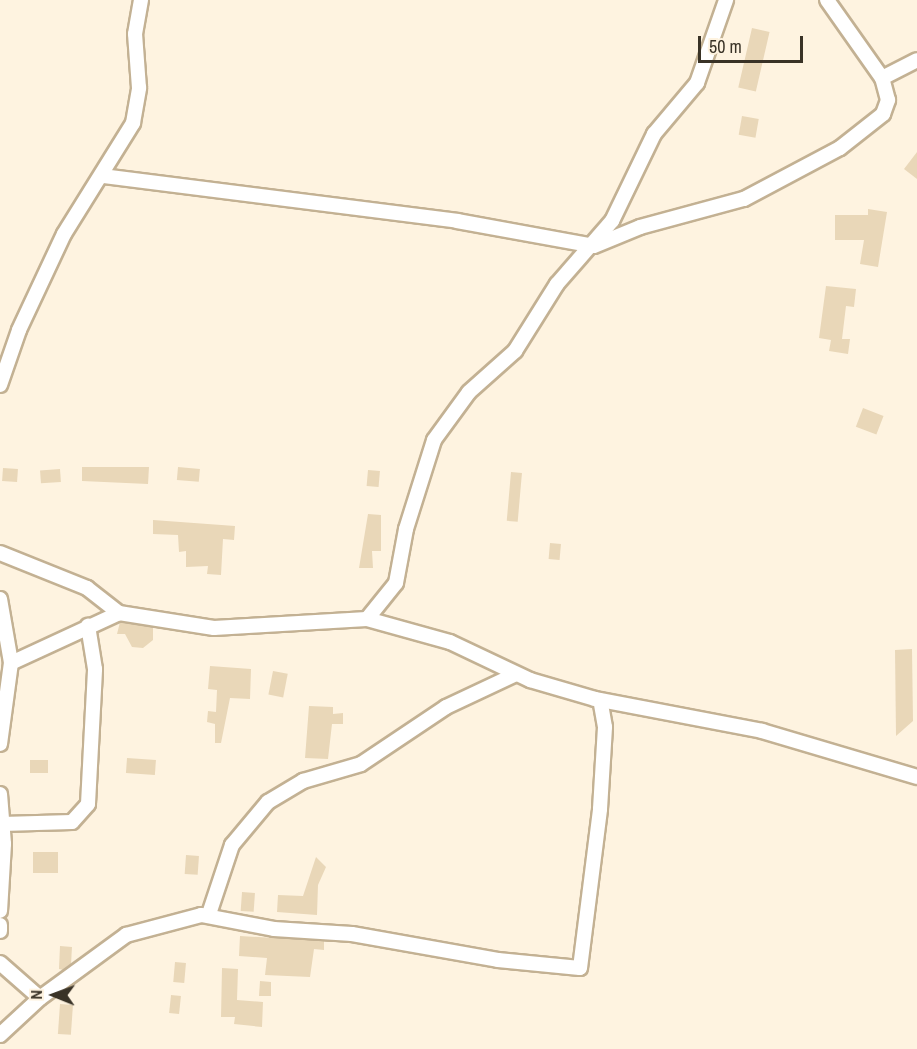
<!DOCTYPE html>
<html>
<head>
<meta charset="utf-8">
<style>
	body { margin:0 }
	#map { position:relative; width:917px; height:1049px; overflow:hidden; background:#fef3e0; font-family:"Archivo Narrow",sans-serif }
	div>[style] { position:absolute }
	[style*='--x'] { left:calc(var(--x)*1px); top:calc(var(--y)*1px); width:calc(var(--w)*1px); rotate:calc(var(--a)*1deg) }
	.building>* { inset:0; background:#e9d7b8; transform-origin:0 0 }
	.roads { filter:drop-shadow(2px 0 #c3b193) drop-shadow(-2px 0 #c3b193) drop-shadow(0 2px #c3b193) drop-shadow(0 -2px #c3b193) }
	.street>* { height:14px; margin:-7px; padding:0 7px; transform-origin:7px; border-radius:7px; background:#fff }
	span { translate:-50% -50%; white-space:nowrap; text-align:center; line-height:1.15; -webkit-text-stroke:4.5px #fef3e0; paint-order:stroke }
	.north { position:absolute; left:24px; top:965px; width:60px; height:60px; -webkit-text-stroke:4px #fef3e0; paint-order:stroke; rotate:271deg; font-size:16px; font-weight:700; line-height:24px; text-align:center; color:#393226 }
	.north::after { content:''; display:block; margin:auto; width:21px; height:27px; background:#393226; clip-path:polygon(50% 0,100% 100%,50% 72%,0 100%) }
	.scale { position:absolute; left:698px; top:36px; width:105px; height:27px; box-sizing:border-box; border:3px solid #393226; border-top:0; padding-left:8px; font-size:18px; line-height:21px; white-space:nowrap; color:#393226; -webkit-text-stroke:4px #fef3e0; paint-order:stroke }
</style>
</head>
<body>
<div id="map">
	<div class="building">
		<i style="left:752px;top:28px;width:18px;height:61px;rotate:13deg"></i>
		<i style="left:742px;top:116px;width:17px;height:19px;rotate:10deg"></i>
		<i style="clip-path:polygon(917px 152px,917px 179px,904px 169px)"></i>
		<i style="clip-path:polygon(868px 209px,887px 212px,878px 267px,860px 264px,864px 240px,835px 240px,835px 215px,868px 215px)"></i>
		<i style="clip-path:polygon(826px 286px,856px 289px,854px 307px,846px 306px,842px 339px,850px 339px,848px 354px,829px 351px,831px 340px,819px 338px)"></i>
		<i style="left:863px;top:408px;width:22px;height:20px;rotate:21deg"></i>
		<i style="clip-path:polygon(82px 467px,149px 467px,148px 484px,82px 481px)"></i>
		<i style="left:178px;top:467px;width:22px;height:13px;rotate:5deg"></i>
		<i style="left:3px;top:468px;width:15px;height:13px;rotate:4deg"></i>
		<i style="left:60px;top:469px;width:13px;height:20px;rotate:86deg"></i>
		<i style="left:368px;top:470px;width:12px;height:16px;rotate:5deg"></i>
		<i style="left:511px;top:472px;width:11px;height:49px;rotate:5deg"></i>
		<i style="clip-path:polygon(368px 514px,381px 515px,381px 551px,372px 551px,373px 568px,359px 568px)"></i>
		<i style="clip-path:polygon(153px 520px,235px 526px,234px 540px,223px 539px,221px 575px,207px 574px,208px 566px,186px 567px,186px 551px,179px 552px,178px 535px,153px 534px)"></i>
		<i style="left:550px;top:543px;width:11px;height:16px;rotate:5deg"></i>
		<i style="clip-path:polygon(120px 622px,153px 627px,153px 640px,143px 648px,132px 647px,125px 634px,117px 634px)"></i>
		<i style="clip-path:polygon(912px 649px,913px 721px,896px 736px,895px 650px)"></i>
		<i style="clip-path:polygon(210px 666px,251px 669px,250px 699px,230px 698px,221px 743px,215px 743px,215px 724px,207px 722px,208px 711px,216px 712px,217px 690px,208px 689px)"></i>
		<i style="left:273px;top:671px;width:15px;height:24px;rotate:11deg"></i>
		<i style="clip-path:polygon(309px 706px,333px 707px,333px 714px,343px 713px,343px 724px,332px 724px,328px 759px,305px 758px)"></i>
		<i style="left:127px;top:758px;width:29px;height:15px;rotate:4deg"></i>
		<i style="left:30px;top:760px;width:18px;height:13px"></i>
		<i style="left:58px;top:852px;width:21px;height:25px;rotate:90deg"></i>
		<i style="left:186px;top:855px;width:13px;height:19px;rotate:4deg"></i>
		<i style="clip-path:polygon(316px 857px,326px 867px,318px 885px,317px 915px,277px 912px,278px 895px,303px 896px)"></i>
		<i style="left:242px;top:892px;width:13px;height:19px;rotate:4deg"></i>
		<i style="clip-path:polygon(240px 936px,324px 941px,324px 950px,314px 949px,310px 977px,265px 975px,267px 958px,239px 956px)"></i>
		<i style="clip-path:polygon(60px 946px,72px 947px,71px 964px,64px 970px,59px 969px)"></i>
		<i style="left:175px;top:962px;width:11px;height:20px;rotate:5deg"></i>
		<i style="clip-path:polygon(222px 968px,238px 969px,237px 1000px,263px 1002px,262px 1027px,234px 1024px,235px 1017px,221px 1017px)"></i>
		<i style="clip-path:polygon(260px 981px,271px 982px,271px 996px,259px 996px)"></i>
		<i style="left:171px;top:995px;width:10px;height:18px;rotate:6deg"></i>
		<i style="left:60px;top:1004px;width:13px;height:30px;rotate:4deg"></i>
	</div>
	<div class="roads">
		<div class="street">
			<i style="--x:827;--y:0;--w:95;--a:54.8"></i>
			<i style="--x:882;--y:78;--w:39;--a:-27"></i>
			<i style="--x:103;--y:176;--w:357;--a:7.2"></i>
			<i style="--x:457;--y:221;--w:139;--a:10.3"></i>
			<i style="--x:594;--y:246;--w:50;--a:-22.4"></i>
			<i style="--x:640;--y:227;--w:108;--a:-15.1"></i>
			<i style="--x:744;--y:199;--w:109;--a:-28"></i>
			<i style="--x:840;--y:148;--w:55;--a:-38.3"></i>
			<i style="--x:883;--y:114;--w:15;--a:-70"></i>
			<i style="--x:888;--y:100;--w:23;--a:-105"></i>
			<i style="--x:0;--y:385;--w:58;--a:-70.9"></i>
			<i style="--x:19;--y:330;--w:106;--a:-64.9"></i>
			<i style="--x:64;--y:234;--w:131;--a:-58.1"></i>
			<i style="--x:133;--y:123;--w:36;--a:-80"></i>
			<i style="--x:139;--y:88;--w:54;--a:-94.2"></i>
			<i style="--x:135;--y:34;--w:35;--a:-80"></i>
			<i style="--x:0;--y:553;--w:94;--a:21.9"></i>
			<i style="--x:87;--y:588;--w:41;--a:38"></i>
			<i style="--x:0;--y:599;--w:65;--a:80.2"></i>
			<i style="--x:367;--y:619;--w:46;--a:-51.1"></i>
			<i style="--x:396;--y:583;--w:55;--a:-79.5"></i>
			<i style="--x:406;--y:529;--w:93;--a:-72.5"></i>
			<i style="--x:434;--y:440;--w:59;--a:-53.9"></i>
			<i style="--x:469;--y:392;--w:62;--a:-41.7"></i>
			<i style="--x:515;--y:351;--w:79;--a:-57.9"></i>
			<i style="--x:557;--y:284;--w:84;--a:-48.9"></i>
			<i style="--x:612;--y:221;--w:97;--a:-64.2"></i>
			<i style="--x:654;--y:134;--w:67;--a:-49.9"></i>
			<i style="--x:697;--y:83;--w:88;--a:-70.7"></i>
			<i style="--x:0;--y:744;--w:82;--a:-82.3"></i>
			<i style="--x:11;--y:663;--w:119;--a:-24.8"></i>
			<i style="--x:119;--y:613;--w:96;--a:9"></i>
			<i style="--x:214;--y:628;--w:153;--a:-3.4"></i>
			<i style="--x:367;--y:619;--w:86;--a:15.5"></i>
			<i style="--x:450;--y:642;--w:89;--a:25.4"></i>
			<i style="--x:530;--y:680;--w:68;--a:16.3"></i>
			<i style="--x:595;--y:699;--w:170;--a:10.8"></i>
			<i style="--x:762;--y:731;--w:162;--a:16.5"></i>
			<i style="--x:0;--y:794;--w:50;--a:85.4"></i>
			<i style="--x:4;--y:844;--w:67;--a:93.4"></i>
			<i style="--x:2;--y:824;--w:70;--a:-1.6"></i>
			<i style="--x:72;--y:822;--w:24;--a:-48"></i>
			<i style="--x:88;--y:804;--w:135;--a:-87"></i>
			<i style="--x:95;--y:669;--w:44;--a:-99.2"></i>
			<i style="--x:209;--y:914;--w:73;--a:-71.6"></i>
			<i style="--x:232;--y:845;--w:56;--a:-50.1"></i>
			<i style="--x:268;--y:802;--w:41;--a:-31"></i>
			<i style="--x:303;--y:781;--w:60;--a:-16.3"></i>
			<i style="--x:361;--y:764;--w:102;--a:-33.8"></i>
			<i style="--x:446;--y:707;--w:77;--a:-25.2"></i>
			<i style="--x:0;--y:925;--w:6;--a:90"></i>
			<i style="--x:0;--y:963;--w:53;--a:41.2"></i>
			<i style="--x:0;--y:1035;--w:54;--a:-42.8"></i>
			<i style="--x:40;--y:998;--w:107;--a:-36.2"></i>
			<i style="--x:126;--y:935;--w:78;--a:-14.9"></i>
			<i style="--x:201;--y:915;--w:74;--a:10.9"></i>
			<i style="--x:274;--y:929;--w:78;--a:3.7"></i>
			<i style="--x:352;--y:934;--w:148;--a:10.1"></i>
			<i style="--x:498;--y:960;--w:82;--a:5.6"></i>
			<i style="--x:580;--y:968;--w:160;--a:-82.8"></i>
			<i style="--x:600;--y:809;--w:82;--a:-86.5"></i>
			<i style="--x:605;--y:727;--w:27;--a:-100"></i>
		</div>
	</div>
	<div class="north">N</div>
	<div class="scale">50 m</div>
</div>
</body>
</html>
